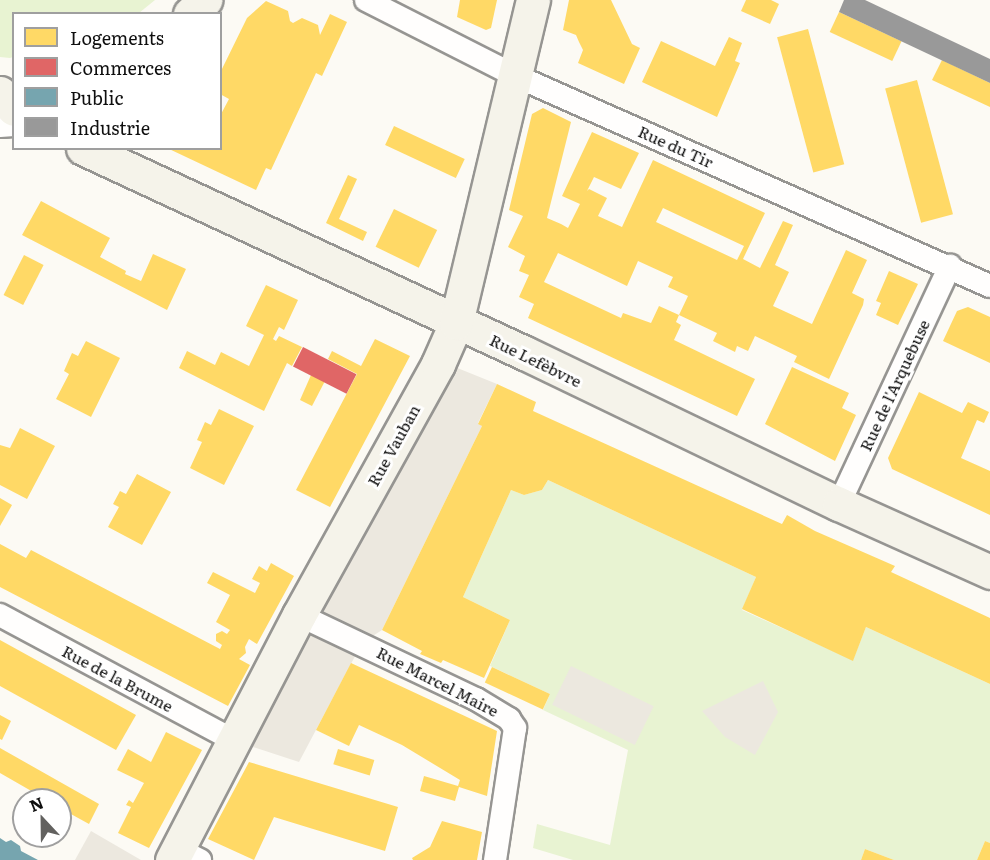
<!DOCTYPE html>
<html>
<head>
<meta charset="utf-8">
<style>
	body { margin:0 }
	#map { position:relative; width:990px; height:860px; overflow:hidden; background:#fcfaf4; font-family:Literata,serif }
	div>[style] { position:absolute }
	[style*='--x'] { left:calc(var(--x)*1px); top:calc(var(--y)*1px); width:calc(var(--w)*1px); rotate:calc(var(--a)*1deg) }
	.green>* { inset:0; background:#e8f3d2 }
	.plaza>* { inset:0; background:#ece8df; transform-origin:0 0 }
	.homes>* { inset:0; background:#ffd966; transform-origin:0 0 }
	.shops>* { inset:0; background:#e06666; transform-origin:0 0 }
	.public>* { inset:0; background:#76a5af }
	.industry>* { inset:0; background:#999 }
	.roads { filter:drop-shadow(2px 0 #969592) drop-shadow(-2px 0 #969592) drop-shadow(0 2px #969592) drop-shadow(0 -2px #969592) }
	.street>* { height:22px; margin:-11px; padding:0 11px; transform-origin:11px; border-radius:11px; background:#fffefd }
	.secondary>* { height:33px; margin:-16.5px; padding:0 16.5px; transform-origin:16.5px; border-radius:16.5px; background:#f5f3ea }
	span { translate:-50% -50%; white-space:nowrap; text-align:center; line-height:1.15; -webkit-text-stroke:6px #fff; paint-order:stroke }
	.street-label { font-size:16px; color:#0f0f0f }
	.legend { position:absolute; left:12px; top:12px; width:210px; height:138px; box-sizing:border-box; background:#fff; border:2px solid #9f9f9f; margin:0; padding:8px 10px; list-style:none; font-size:18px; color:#0f0f0f }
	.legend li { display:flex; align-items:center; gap:12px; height:30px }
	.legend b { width:30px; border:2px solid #9f9f9f }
	.north { position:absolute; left:12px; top:788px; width:60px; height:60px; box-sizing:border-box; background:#fff; border:2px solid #9f9f9f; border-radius:50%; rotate:338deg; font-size:16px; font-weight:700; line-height:24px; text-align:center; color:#0f0f0f }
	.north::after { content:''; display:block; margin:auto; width:21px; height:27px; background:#62615f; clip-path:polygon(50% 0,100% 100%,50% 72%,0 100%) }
</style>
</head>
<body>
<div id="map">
	<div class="green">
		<i style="clip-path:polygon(0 0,155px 0,139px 13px,14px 14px,13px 57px,10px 58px,0 57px)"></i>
		<i style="clip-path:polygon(548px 480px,756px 577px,742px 610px,853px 660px,866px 627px,990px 684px,990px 843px,985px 841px,977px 860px,894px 860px,865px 849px,861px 860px,573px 860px,533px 848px,537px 824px,610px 845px,628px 750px,543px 710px,550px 694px,490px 666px,510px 620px,463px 597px,511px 490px,524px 495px,542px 490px)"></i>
	</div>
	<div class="plaza">
		<i style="clip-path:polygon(445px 363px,497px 384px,478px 423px,482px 426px,382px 630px,362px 643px,299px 762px,235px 741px)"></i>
		<i style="left:571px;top:666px;width:92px;height:43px;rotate:26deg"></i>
		<i style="clip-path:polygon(763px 681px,778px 712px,755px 755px,725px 737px,702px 711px)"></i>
		<i style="clip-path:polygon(91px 831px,141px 860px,75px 860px)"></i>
	</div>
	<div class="homes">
		<i style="clip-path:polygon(460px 0,497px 0,491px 28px,486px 30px,457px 17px)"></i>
		<i style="clip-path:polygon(569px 0,611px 0,632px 44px,640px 48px,624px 84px,578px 63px,583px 50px,579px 42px,576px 35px,563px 30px)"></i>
		<i style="clip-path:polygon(746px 0,771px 0,779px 4px,770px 24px,741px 11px)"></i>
		<i style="clip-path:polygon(266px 1px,288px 11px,290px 21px,293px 23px,302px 18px,318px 25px,320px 35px,330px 14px,347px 22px,322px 76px,316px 73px,271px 170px,266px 168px,256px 190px,167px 148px,220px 148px,220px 116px,229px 99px,220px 94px,220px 73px,247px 18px)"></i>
		<i style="left:839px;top:12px;width:69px;height:22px;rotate:25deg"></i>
		<i style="left:808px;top:29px;width:140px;height:32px;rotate:75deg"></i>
		<i style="clip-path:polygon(729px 37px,742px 43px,735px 61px,740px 63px,717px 117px,642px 82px,661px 41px,715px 66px)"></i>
		<i style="clip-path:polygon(942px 60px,990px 83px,990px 107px,932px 80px)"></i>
		<i style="left:917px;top:80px;width:139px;height:33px;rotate:75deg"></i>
		<i style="clip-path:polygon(evenodd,543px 108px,571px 122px,547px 218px,561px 224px,568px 228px,580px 204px,562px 196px,592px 132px,639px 153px,621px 189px,594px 177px,587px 191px,589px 189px,607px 198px,598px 216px,622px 227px,653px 160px,765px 213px,743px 259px,760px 268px,783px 221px,793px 225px,775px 265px,789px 272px,773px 306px,812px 324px,846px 250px,867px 260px,852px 293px,864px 299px,863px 305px,829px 379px,794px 362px,797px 356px,755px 336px,748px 351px,737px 346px,735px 352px,713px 341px,717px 333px,679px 315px,688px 296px,668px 287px,673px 277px,638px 261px,627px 286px,558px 253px,544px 282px,621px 318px,623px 313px,651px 323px,659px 306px,679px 315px,676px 322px,681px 325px,674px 340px,755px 379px,737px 416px,528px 318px,534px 304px,519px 297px,529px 275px,519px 271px,525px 256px,508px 247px,523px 216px,509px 210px,532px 114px,543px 108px,663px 208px,744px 246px,737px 260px,656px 222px,663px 208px)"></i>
		<i style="left:394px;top:126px;width:78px;height:21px;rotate:25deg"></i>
		<i style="clip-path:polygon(348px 175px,357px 179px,339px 219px,367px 232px,363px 241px,326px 223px)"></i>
		<i style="clip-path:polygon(41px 201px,110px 238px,100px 257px,126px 271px,125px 274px,141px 281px,153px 254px,186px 269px,167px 310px,22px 235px)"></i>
		<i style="left:394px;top:209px;width:48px;height:42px;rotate:26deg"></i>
		<i style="left:24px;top:255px;width:22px;height:45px;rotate:27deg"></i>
		<i style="clip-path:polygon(889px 271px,918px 284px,898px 325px,876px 315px,881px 303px,876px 301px)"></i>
		<i style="clip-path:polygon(266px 285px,298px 300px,284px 330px,279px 327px,273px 339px,276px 341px,279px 336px,302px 347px,292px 366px,287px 363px,264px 411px,179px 368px,187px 351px,215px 365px,221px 352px,249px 366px,264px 335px,246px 326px)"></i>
		<i style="clip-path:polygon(968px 307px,990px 317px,990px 363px,943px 341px,957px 311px)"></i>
		<i style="clip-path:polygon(375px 339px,410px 356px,330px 507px,296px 490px,357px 374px,328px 359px,332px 351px,361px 366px)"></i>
		<i style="clip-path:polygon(86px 341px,120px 358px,91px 417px,56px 399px,69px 374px,64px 371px,72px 353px,78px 356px)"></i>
		<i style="clip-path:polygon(792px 367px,849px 393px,842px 408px,856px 415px,835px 461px,765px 424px)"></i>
		<i style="clip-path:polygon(311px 375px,325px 381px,312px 406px,300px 400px)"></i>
		<i style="clip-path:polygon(497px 384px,536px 402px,533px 411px,782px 524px,787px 515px,815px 531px,895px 566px,891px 572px,990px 618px,990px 684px,866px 627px,853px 661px,742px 609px,756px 577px,548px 480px,542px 490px,524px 495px,511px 490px,463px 597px,510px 620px,484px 678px,443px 660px,441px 663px,420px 654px,422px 651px,382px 630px,482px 426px,478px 424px)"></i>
		<i style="clip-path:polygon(919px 392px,962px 413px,968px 402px,989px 412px,984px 423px,977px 420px,961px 458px,990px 471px,990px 515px,892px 469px,888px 458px)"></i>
		<i style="clip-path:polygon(219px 409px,254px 426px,224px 485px,190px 468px,202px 442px,197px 440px,205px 422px,211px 425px)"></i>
		<i style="clip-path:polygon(20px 428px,55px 446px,27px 499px,0 485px,0 445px,10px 448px)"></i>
		<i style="clip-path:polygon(137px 474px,171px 492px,142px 545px,108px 527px,119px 507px,113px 504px,120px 491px,126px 494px)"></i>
		<i style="clip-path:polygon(0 498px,12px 505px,0 526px)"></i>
		<i style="clip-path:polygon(0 544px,26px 558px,31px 550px,220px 649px,222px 645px,216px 641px,216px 634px,222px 631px,227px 634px,230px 630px,216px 622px,230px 595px,207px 583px,213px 572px,255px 593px,260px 583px,252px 579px,259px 566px,267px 571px,271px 563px,294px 576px,257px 644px,249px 639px,245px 647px,246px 653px,239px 659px,250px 665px,228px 706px,0 587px)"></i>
		<i style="clip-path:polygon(0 640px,136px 715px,116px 750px,0 686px)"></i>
		<i style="clip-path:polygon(351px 663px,497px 731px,487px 796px,459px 787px,455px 801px,420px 791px,424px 776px,458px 786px,460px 780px,402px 745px,359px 725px,349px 746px,316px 730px)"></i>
		<i style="left:492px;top:667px;width:64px;height:17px;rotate:25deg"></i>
		<i style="clip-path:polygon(0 715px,11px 721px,2px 740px,0 739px)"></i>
		<i style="clip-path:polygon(166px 732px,202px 750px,149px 848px,118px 833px,131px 807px,126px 805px,129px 800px,133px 803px,144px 783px,117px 770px,128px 749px,151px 762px)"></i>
		<i style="clip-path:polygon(0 748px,99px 804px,89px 824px,60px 808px,60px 800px,47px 800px,0 773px)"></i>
		<i style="left:338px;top:749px;width:38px;height:16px;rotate:17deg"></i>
		<i style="clip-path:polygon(249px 762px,398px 807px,385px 851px,274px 817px,254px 860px,208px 839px)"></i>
		<i style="clip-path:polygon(442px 821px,482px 832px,477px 860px,413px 860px,412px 858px,430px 847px)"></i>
		<i style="clip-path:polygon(985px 841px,990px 843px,990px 860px,977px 860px)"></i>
		<i style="clip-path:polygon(865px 849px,894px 860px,861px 860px)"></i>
	</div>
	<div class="shops">
		<i style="left:303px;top:347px;width:60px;height:22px;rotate:27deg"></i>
	</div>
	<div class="public">
		<i style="clip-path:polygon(0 838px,6px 842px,11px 840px,20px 846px,21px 851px,38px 860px,0 860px)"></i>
	</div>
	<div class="industry">
		<i style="clip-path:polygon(844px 0,865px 0,990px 59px,990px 83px,839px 12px)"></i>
	</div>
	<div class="roads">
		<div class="street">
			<i style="--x:366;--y:0;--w:168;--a:26.9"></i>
			<i style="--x:516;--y:76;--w:518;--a:23.9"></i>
			<i style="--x:0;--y:126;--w:14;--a:-4"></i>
			<i style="--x:839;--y:504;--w:263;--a:-65"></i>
			<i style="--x:0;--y:615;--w:267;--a:28.2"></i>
			<i style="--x:299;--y:615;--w:196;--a:25.4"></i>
			<i style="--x:476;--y:699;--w:39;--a:31"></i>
			<i style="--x:509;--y:719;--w:11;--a:56"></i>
			<i style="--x:515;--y:728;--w:134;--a:98.6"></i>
			<i style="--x:178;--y:849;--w:25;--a:27"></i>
		</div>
		<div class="secondary">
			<i style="--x:190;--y:14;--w:21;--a:-43"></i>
			<i style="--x:0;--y:93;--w:21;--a:49"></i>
			<i style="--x:83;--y:148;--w:487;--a:24.9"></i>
			<i style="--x:525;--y:353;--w:348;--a:25.7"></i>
			<i style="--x:839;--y:504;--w:166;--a:24.2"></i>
			<i style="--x:172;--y:860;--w:276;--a:-62.6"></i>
			<i style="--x:299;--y:615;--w:287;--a:-61"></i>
			<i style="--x:438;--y:364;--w:45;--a:-66.3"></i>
			<i style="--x:456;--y:323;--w:332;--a:-76.6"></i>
		</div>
	</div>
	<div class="street-label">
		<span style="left:676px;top:146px;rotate:24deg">Rue du Tir</span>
		<span style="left:536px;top:360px;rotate:26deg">Rue Lefèbvre</span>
		<span style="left:894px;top:385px;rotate:-65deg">Rue de l'Arquebuse</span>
		<span style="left:393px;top:445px;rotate:-61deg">Rue Vauban</span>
		<span style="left:118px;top:678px;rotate:28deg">Rue de la Brume</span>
		<span style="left:438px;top:681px;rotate:27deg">Rue Marcel Maire</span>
	</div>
	<ul class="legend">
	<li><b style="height:16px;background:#ffd966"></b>Logements</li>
	<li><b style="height:16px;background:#e06666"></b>Commerces</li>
	<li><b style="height:16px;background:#76a5af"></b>Public</li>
	<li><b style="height:16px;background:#999"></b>Industrie</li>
	</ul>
	<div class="north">N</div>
</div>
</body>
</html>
